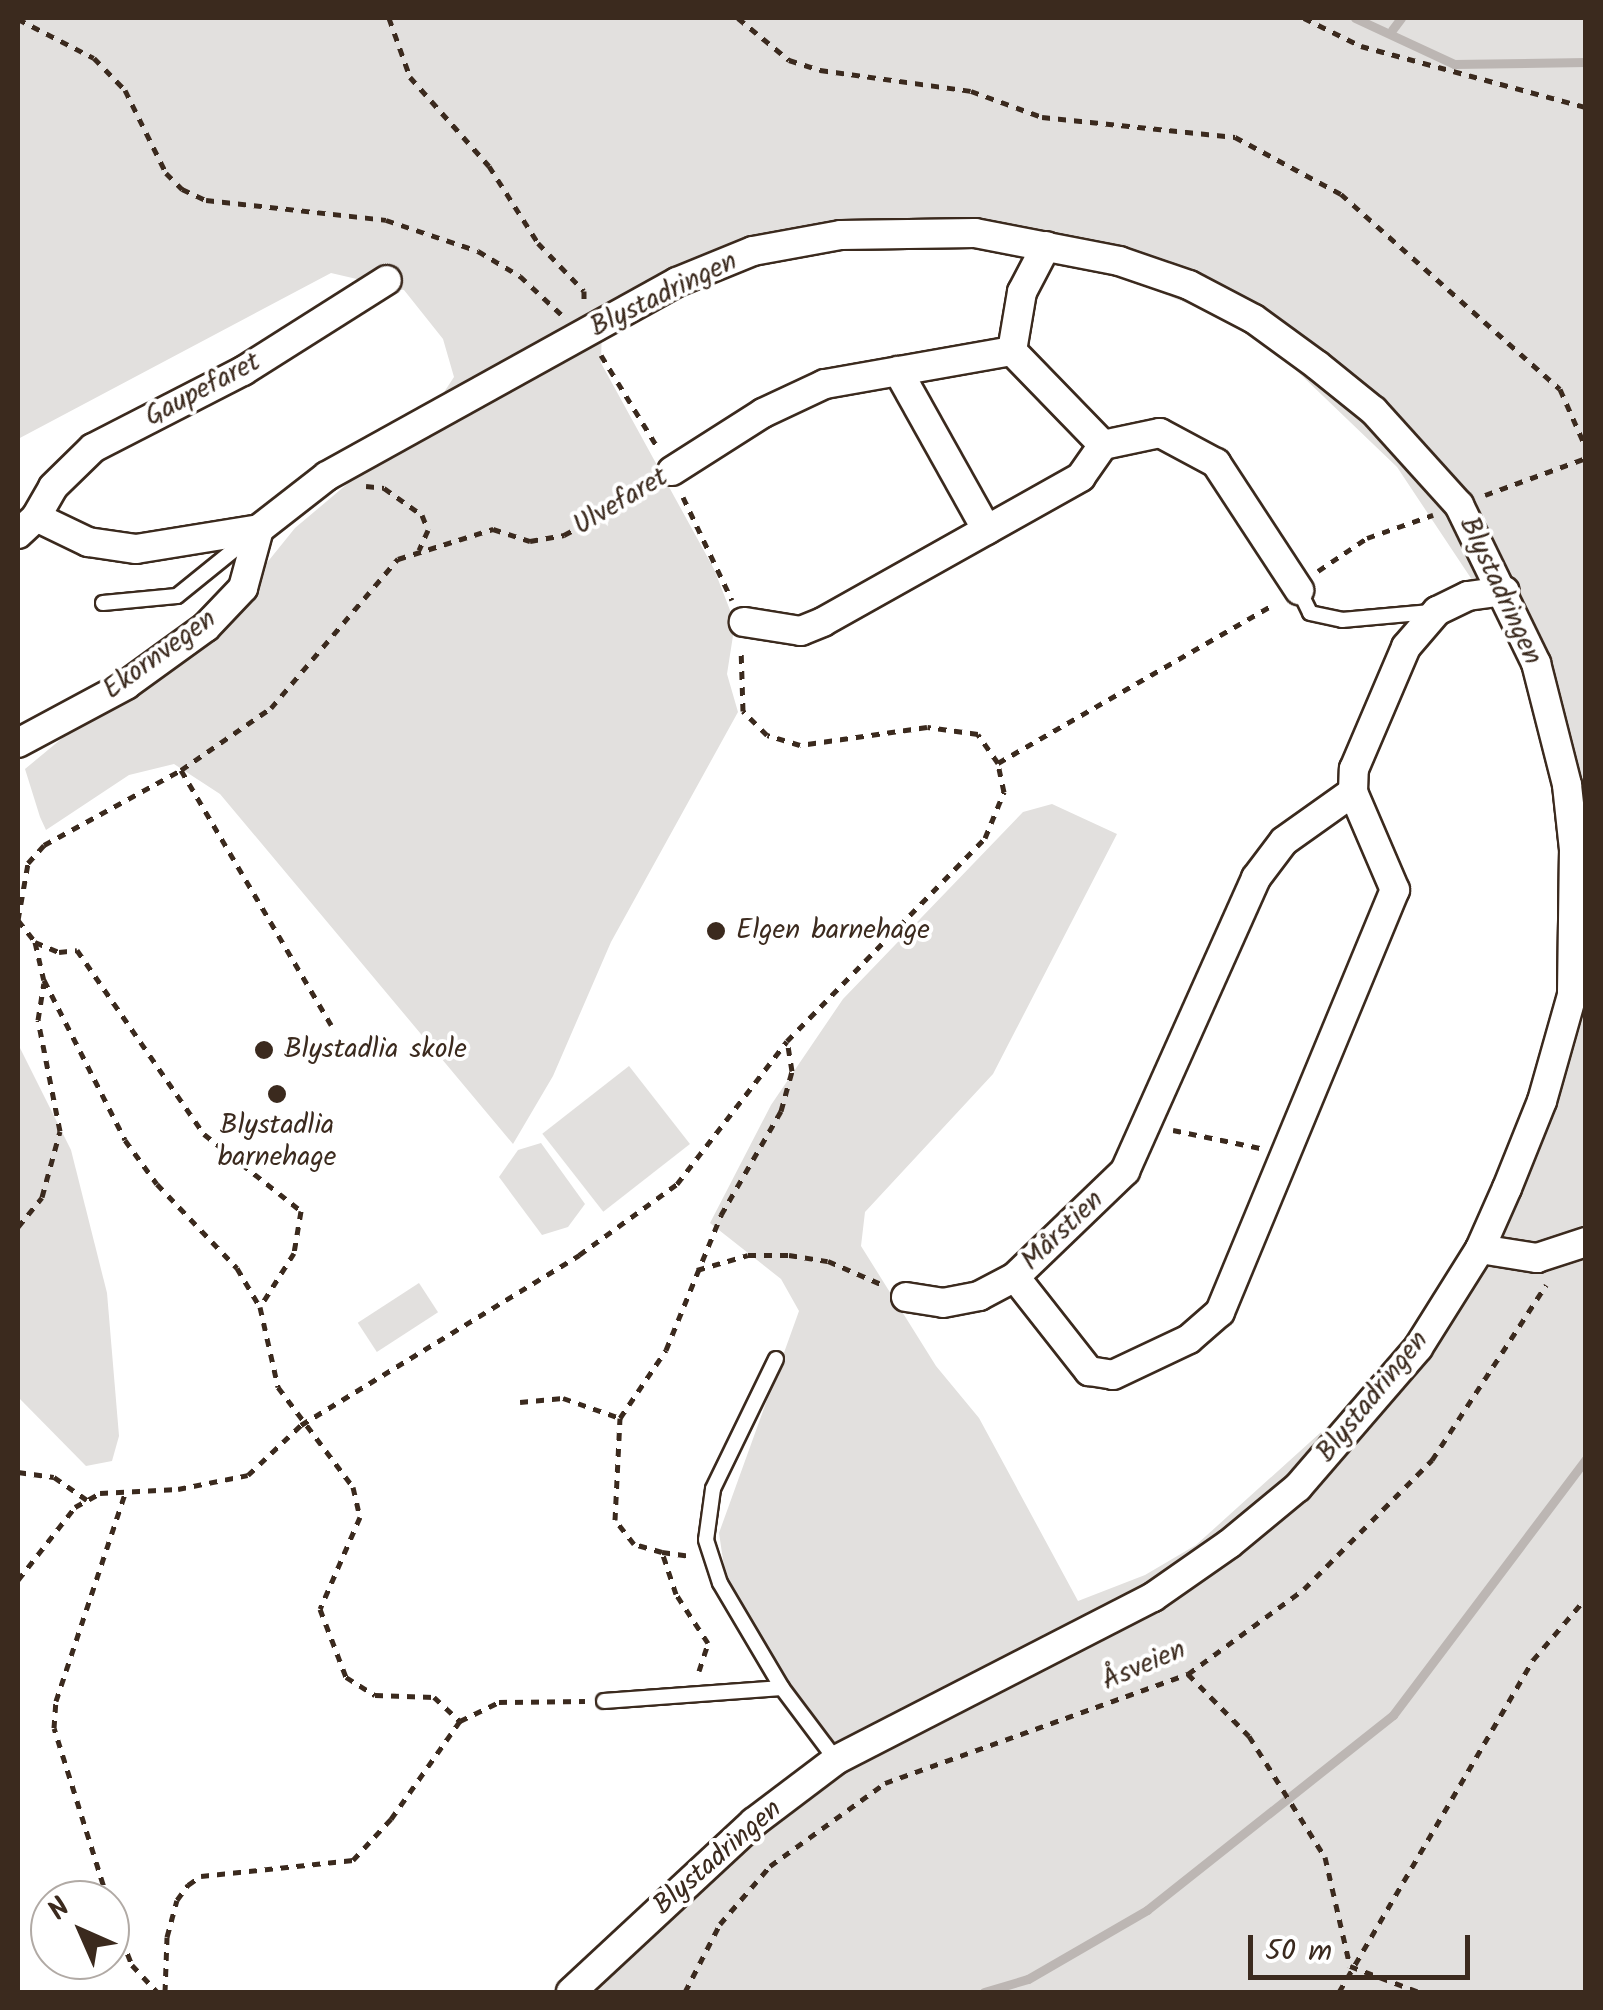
<!DOCTYPE html>
<html>
<head>
<meta charset="utf-8">
<style>
	body { margin:0 }
	#map { position:relative; width:1603px; height:2010px; overflow:hidden; background:#fff; font-family:Kalam,sans-serif }
	div>[style] { position:absolute }
	[style*='--x'] { left:calc(var(--x)*1px); top:calc(var(--y)*1px); width:calc(var(--w)*1px); rotate:calc(var(--a)*1deg) }
	.green>* { inset:0; background:#e2e0de; transform-origin:0 0 }
	.stream>* { height:9px; margin:-4.5px; padding:0 4.5px; transform-origin:4.5px; border-radius:4.5px; background:#bcb6b3 }
	.path>* { height:5px; margin-top:-2.5px; transform-origin:0; background:repeating-linear-gradient(90deg,#3b2a1e 0 8px,transparent 0 16px) }
	.roads { filter:drop-shadow(2px 0 #3b2a1e) drop-shadow(-2px 0 #3b2a1e) drop-shadow(0 2px #3b2a1e) drop-shadow(0 -2px #3b2a1e) }
	.lane>* { height:14px; margin:-7px; padding:0 7px; transform-origin:7px; border-radius:7px; background:#fff }
	.street>* { height:28px; margin:-14px; padding:0 14px; transform-origin:14px; border-radius:14px; background:#fff }
	.dots>* { width:28px; height:28px; translate:-50% -50%; box-sizing:border-box; border:5px solid #fff; border-radius:50% }
	span { translate:-50% -50%; white-space:nowrap; text-align:center; line-height:1.15; -webkit-text-stroke:8px #fff; paint-order:stroke }
	.street-label { font-size:28px; color:#3b2a1e }
	.poi-label { font-size:28px; color:#3b2a1e }
	.left { translate:0 -50%; text-align:left }
	.frame { position:absolute; inset:0; border:20px solid #3b2a1e; pointer-events:none }
	.north { position:absolute; left:30px; top:1880px; width:100px; height:100px; box-sizing:border-box; background:#fff; border:2px solid #b1aaa5; border-radius:50%; rotate:315deg; font-size:28px; font-weight:700; line-height:40px; text-align:center; color:#3b2a1e }
	.north::after { content:''; display:block; margin:auto; width:35px; height:45px; background:#3b2a1e; clip-path:polygon(50% 0,100% 100%,50% 72%,0 100%) }
	.scale { position:absolute; left:1248px; top:1935px; width:222px; height:45px; box-sizing:border-box; border:5px solid #3b2a1e; border-top:0; padding-left:12px; font-size:30px; line-height:35px; white-space:nowrap; color:#3b2a1e; -webkit-text-stroke:8px #fff; paint-order:stroke }
</style>
</head>
<body>
<div id="map">
	<div class="green">
		<i style="clip-path:polygon(18px 18px,1585px 18px,1585px 1992px,582px 1992px,816px 1779px,820px 1751px,791px 1687px,727px 1587px,719px 1533px,799px 1311px,781px 1279px,710px 1223px,771px 1105px,843px 999px,1023px 812px,1052px 804px,1117px 834px,993px 1074px,865px 1212px,861px 1246px,936px 1366px,979px 1418px,1078px 1601px,1145px 1575px,1196px 1545px,1372px 1386px,1435px 1296px,1519px 1144px,1554px 1024px,1572px 861px,1530px 667px,1397px 467px,1274px 349px,1209px 312px,1081px 261px,826px 225px,747px 238px,602px 325px,601px 363px,714px 569px,735px 623px,727px 674px,738px 712px,611px 942px,553px 1076px,513px 1144px,220px 794px,174px 764px,129px 775px,46px 830px,40px 817px,25px 769px,253px 580px,295px 528px,429px 415px,454px 377px,443px 339px,404px 290px,331px 273px,18px 439px)"></i>
		<i style="clip-path:polygon(18px 1044px,71px 1150px,107px 1293px,119px 1436px,112px 1461px,86px 1466px,18px 1397px)"></i>
		<i style="left:629px;top:1066px;width:99px;height:110px;rotate:52deg"></i>
		<i style="clip-path:polygon(541px 1143px,585px 1204px,568px 1227px,542px 1235px,499px 1177px,518px 1150px)"></i>
		<i style="left:419px;top:1283px;width:35px;height:73px;rotate:57deg"></i>
	</div>
	<div class="stream">
		<i style="--x:1355;--y:18;--w:109;--a:24.9"></i>
		<i style="--x:1454;--y:64;--w:132;--a:-0.9"></i>
		<i style="--x:1392;--y:30;--w:15;--a:-53"></i>
		<i style="--x:984;--y:1992;--w:46;--a:-16.5"></i>
		<i style="--x:1028;--y:1979;--w:138;--a:-30.1"></i>
		<i style="--x:1147;--y:1910;--w:314;--a:-38.4"></i>
		<i style="--x:1393;--y:1715;--w:321;--a:-53"></i>
	</div>
	<div class="path">
		<i style="--x:389;--y:18;--w:63;--a:70.4"></i>
		<i style="--x:410;--y:77;--w:119;--a:48.4"></i>
		<i style="--x:489;--y:166;--w:91;--a:57.5"></i>
		<i style="--x:538;--y:243;--w:66;--a:46.2"></i>
		<i style="--x:584;--y:291;--w:10;--a:90"></i>
		<i style="--x:738;--y:18;--w:66;--a:39.5"></i>
		<i style="--x:789;--y:60;--w:33;--a:18"></i>
		<i style="--x:820;--y:70;--w:152;--a:7.9"></i>
		<i style="--x:971;--y:91;--w:76;--a:20.1"></i>
		<i style="--x:1042;--y:117;--w:194;--a:5.9"></i>
		<i style="--x:1235;--y:137;--w:120;--a:28.3"></i>
		<i style="--x:1341;--y:194;--w:293;--a:41.7"></i>
		<i style="--x:1560;--y:389;--w:64;--a:66.2"></i>
		<i style="--x:1304;--y:18;--w:64;--a:26.2"></i>
		<i style="--x:1361;--y:46;--w:233;--a:15.2"></i>
		<i style="--x:18;--y:19;--w:85;--a:27.2"></i>
		<i style="--x:94;--y:58;--w:45;--a:45.9"></i>
		<i style="--x:125;--y:90;--w:93;--a:63.7"></i>
		<i style="--x:166;--y:173;--w:23;--a:45"></i>
		<i style="--x:182;--y:189;--w:26;--a:25"></i>
		<i style="--x:206;--y:200;--w:181;--a:6.3"></i>
		<i style="--x:386;--y:220;--w:97;--a:18.6"></i>
		<i style="--x:478;--y:251;--w:49;--a:30.8"></i>
		<i style="--x:520;--y:276;--w:57;--a:42.9"></i>
		<i style="--x:601;--y:355;--w:109;--a:58.5"></i>
		<i style="--x:366;--y:486;--w:18;--a:6"></i>
		<i style="--x:384;--y:488;--w:47;--a:35.4"></i>
		<i style="--x:422;--y:515;--w:16;--a:68"></i>
		<i style="--x:428;--y:530;--w:22;--a:114"></i>
		<i style="--x:1485;--y:495;--w:108;--a:-20.1"></i>
		<i style="--x:683;--y:497;--w:114;--a:64.6"></i>
		<i style="--x:1318;--y:571;--w:59;--a:-34"></i>
		<i style="--x:1367;--y:538;--w:70;--a:-19.2"></i>
		<i style="--x:998;--y:763;--w:319;--a:-29.9"></i>
		<i style="--x:181;--y:770;--w:109;--a:-34.6"></i>
		<i style="--x:271;--y:708;--w:196;--a:-49.6"></i>
		<i style="--x:398;--y:559;--w:100;--a:-17.5"></i>
		<i style="--x:493;--y:529;--w:39;--a:18"></i>
		<i style="--x:530;--y:541;--w:35;--a:-10"></i>
		<i style="--x:564;--y:535;--w:98;--a:-27.9"></i>
		<i style="--x:18;--y:920;--w:28;--a:52"></i>
		<i style="--x:35;--y:942;--w:39;--a:77"></i>
		<i style="--x:44;--y:980;--w:179;--a:63.1"></i>
		<i style="--x:125;--y:1140;--w:54;--a:54"></i>
		<i style="--x:157;--y:1184;--w:116;--a:46.4"></i>
		<i style="--x:237;--y:1268;--w:45;--a:59.5"></i>
		<i style="--x:260;--y:1307;--w:82;--a:77.3"></i>
		<i style="--x:278;--y:1387;--w:125;--a:53.1"></i>
		<i style="--x:353;--y:1487;--w:31;--a:77"></i>
		<i style="--x:360;--y:1517;--w:100;--a:113.5"></i>
		<i style="--x:320;--y:1609;--w:73;--a:69.1"></i>
		<i style="--x:346;--y:1677;--w:34;--a:32"></i>
		<i style="--x:375;--y:1695;--w:59;--a:1.9"></i>
		<i style="--x:434;--y:1697;--w:35;--a:43"></i>
		<i style="--x:460;--y:1721;--w:43;--a:-26"></i>
		<i style="--x:499;--y:1702;--w:86;--a:-0.7"></i>
		<i style="--x:18;--y:920;--w:58;--a:-80"></i>
		<i style="--x:28;--y:863;--w:24;--a:-48"></i>
		<i style="--x:44;--y:845;--w:156;--a:-28.7"></i>
		<i style="--x:181;--y:770;--w:296;--a:59.5"></i>
		<i style="--x:35;--y:942;--w:26;--a:23"></i>
		<i style="--x:59;--y:952;--w:18;--a:-6"></i>
		<i style="--x:77;--y:950;--w:224;--a:55.4"></i>
		<i style="--x:204;--y:1134;--w:124;--a:38.4"></i>
		<i style="--x:301;--y:1211;--w:43;--a:99.5"></i>
		<i style="--x:294;--y:1253;--w:64;--a:122.2"></i>
		<i style="--x:1173;--y:1130;--w:89;--a:11.7"></i>
		<i style="--x:18;--y:1227;--w:38;--a:-51"></i>
		<i style="--x:42;--y:1197;--w:68;--a:-74.7"></i>
		<i style="--x:60;--y:1131;--w:113;--a:-101.2"></i>
		<i style="--x:38;--y:1020;--w:37;--a:-81"></i>
		<i style="--x:697;--y:1270;--w:53;--a:-16.4"></i>
		<i style="--x:748;--y:1255;--w:41;--a:0"></i>
		<i style="--x:789;--y:1255;--w:39;--a:9"></i>
		<i style="--x:828;--y:1261;--w:58;--a:23.5"></i>
		<i style="--x:520;--y:1402;--w:43;--a:-5.3"></i>
		<i style="--x:563;--y:1398;--w:60;--a:19.3"></i>
		<i style="--x:18;--y:1472;--w:36;--a:8"></i>
		<i style="--x:54;--y:1477;--w:40;--a:34.9"></i>
		<i style="--x:662;--y:1552;--w:27;--a:8"></i>
		<i style="--x:18;--y:1580;--w:93;--a:-52"></i>
		<i style="--x:75;--y:1507;--w:29;--a:-29"></i>
		<i style="--x:100;--y:1493;--w:78;--a:-2.9"></i>
		<i style="--x:178;--y:1489;--w:71;--a:-11.3"></i>
		<i style="--x:248;--y:1475;--w:73;--a:-43.3"></i>
		<i style="--x:301;--y:1425;--w:326;--a:-31.4"></i>
		<i style="--x:579;--y:1255;--w:121;--a:-35.9"></i>
		<i style="--x:677;--y:1184;--w:180;--a:-52.4"></i>
		<i style="--x:787;--y:1041;--w:284;--a:-45.7"></i>
		<i style="--x:985;--y:838;--w:50;--a:-67.6"></i>
		<i style="--x:1004;--y:792;--w:30;--a:-102"></i>
		<i style="--x:998;--y:763;--w:35;--a:-125"></i>
		<i style="--x:978;--y:734;--w:51;--a:-172.2"></i>
		<i style="--x:927;--y:727;--w:128;--a:171.9"></i>
		<i style="--x:800;--y:745;--w:34;--a:-163"></i>
		<i style="--x:767;--y:735;--w:34;--a:-135"></i>
		<i style="--x:743;--y:711;--w:63;--a:-91.8"></i>
		<i style="--x:699;--y:1671;--w:29;--a:-72"></i>
		<i style="--x:708;--y:1643;--w:59;--a:-123.1"></i>
		<i style="--x:676;--y:1594;--w:44;--a:-108.4"></i>
		<i style="--x:662;--y:1552;--w:29;--a:-164"></i>
		<i style="--x:634;--y:1544;--w:31;--a:-128"></i>
		<i style="--x:615;--y:1520;--w:102;--a:-87.2"></i>
		<i style="--x:620;--y:1418;--w:82;--a:-55.9"></i>
		<i style="--x:666;--y:1350;--w:146;--a:-67.8"></i>
		<i style="--x:721;--y:1215;--w:120;--a:-60"></i>
		<i style="--x:781;--y:1111;--w:41;--a:-74.6"></i>
		<i style="--x:792;--y:1071;--w:30;--a:-99"></i>
		<i style="--x:1188;--y:1674;--w:87;--a:45.5"></i>
		<i style="--x:1249;--y:1736;--w:143;--a:57.9"></i>
		<i style="--x:1325;--y:1857;--w:112;--a:77.1"></i>
		<i style="--x:1350;--y:1966;--w:74;--a:20.6"></i>
		<i style="--x:108;--y:1900;--w:180;--a:-107.4"></i>
		<i style="--x:54;--y:1728;--w:27;--a:-86"></i>
		<i style="--x:56;--y:1701;--w:221;--a:-71.6"></i>
		<i style="--x:110;--y:1909;--w:60;--a:68.6"></i>
		<i style="--x:132;--y:1965;--w:37;--a:47"></i>
		<i style="--x:165;--y:1992;--w:55;--a:-87.9"></i>
		<i style="--x:167;--y:1937;--w:38;--a:-75"></i>
		<i style="--x:177;--y:1900;--w:19;--a:-54"></i>
		<i style="--x:188;--y:1885;--w:16;--a:-35"></i>
		<i style="--x:201;--y:1876;--w:153;--a:-6"></i>
		<i style="--x:353;--y:1860;--w:56;--a:-47.2"></i>
		<i style="--x:391;--y:1819;--w:120;--a:-54.9"></i>
		<i style="--x:685;--y:1992;--w:76;--a:-62.8"></i>
		<i style="--x:720;--y:1924;--w:77;--a:-49.2"></i>
		<i style="--x:770;--y:1866;--w:142;--a:-35.8"></i>
		<i style="--x:885;--y:1783;--w:322;--a:-19.8"></i>
		<i style="--x:1188;--y:1674;--w:144;--a:-36.2"></i>
		<i style="--x:1304;--y:1589;--w:182;--a:-45.2"></i>
		<i style="--x:1432;--y:1460;--w:209;--a:-56.9"></i>
		<i style="--x:1339;--y:1992;--w:385;--a:-59.7"></i>
		<i style="--x:1533;--y:1660;--w:82;--a:-49.5"></i>
	</div>
	<div class="roads">
		<div class="lane">
			<i style="--x:1299;--y:590;--w:25;--a:64"></i>
			<i style="--x:1310;--y:613;--w:33;--a:12"></i>
			<i style="--x:1342;--y:620;--w:89;--a:-5.1"></i>
			<i style="--x:103;--y:603;--w:74;--a:-5.4"></i>
			<i style="--x:177;--y:596;--w:95;--a:-39"></i>
			<i style="--x:776;--y:1359;--w:144;--a:115.9"></i>
			<i style="--x:713;--y:1489;--w:51;--a:97.8"></i>
			<i style="--x:706;--y:1540;--w:45;--a:72"></i>
			<i style="--x:720;--y:1583;--w:122;--a:59.4"></i>
			<i style="--x:782;--y:1688;--w:90;--a:53.1"></i>
			<i style="--x:604;--y:1701;--w:178;--a:-4.2"></i>
		</div>
		<div class="street">
			<i style="--x:1012;--y:351;--w:60;--a:-80.4"></i>
			<i style="--x:1022;--y:292;--w:52;--a:-62.4"></i>
			<i style="--x:898;--y:371;--w:182;--a:60.8"></i>
			<i style="--x:1103;--y:445;--w:58;--a:-11.9"></i>
			<i style="--x:1160;--y:433;--w:64;--a:28.2"></i>
			<i style="--x:1216;--y:463;--w:152;--a:56.8"></i>
			<i style="--x:672;--y:471;--w:108;--a:-32.5"></i>
			<i style="--x:763;--y:413;--w:68;--a:-25.1"></i>
			<i style="--x:825;--y:384;--w:190;--a:-10"></i>
			<i style="--x:1012;--y:351;--w:131;--a:45.9"></i>
			<i style="--x:1103;--y:445;--w:39;--a:125"></i>
			<i style="--x:1081;--y:477;--w:296;--a:150.7"></i>
			<i style="--x:823;--y:622;--w:24;--a:158"></i>
			<i style="--x:801;--y:631;--w:58;--a:-171"></i>
			<i style="--x:36;--y:517;--w:34;--a:-60"></i>
			<i style="--x:53;--y:487;--w:56;--a:-44.3"></i>
			<i style="--x:93;--y:448;--w:169;--a:-27.2"></i>
			<i style="--x:243;--y:371;--w:170;--a:-32.3"></i>
			<i style="--x:18;--y:534;--w:25;--a:-43"></i>
			<i style="--x:36;--y:517;--w:58;--a:25.7"></i>
			<i style="--x:88;--y:542;--w:49;--a:8.3"></i>
			<i style="--x:136;--y:549;--w:125;--a:-9.2"></i>
			<i style="--x:259;--y:529;--w:86;--a:-37.9"></i>
			<i style="--x:327;--y:476;--w:400;--a:-29"></i>
			<i style="--x:677;--y:282;--w:82;--a:-22.2"></i>
			<i style="--x:753;--y:251;--w:89;--a:-10.3"></i>
			<i style="--x:841;--y:235;--w:134;--a:-0.9"></i>
			<i style="--x:975;--y:233;--w:147;--a:11"></i>
			<i style="--x:1119;--y:261;--w:74;--a:18.9"></i>
			<i style="--x:1189;--y:285;--w:73;--a:27.6"></i>
			<i style="--x:1254;--y:319;--w:78;--a:36.1"></i>
			<i style="--x:1317;--y:365;--w:73;--a:38.9"></i>
			<i style="--x:1374;--y:411;--w:127;--a:47.9"></i>
			<i style="--x:1459;--y:505;--w:176;--a:64"></i>
			<i style="--x:1536;--y:663;--w:126;--a:75.7"></i>
			<i style="--x:1567;--y:785;--w:64;--a:83.8"></i>
			<i style="--x:1574;--y:849;--w:146;--a:90.8"></i>
			<i style="--x:1572;--y:995;--w:110;--a:105.8"></i>
			<i style="--x:1542;--y:1101;--w:94;--a:111.9"></i>
			<i style="--x:1507;--y:1188;--w:67;--a:113.9"></i>
			<i style="--x:1480;--y:1249;--w:117;--a:122.1"></i>
			<i style="--x:1418;--y:1348;--w:184;--a:130.8"></i>
			<i style="--x:1298;--y:1487;--w:89;--a:140.4"></i>
			<i style="--x:1229;--y:1544;--w:93;--a:145.1"></i>
			<i style="--x:1153;--y:1597;--w:356;--a:152.8"></i>
			<i style="--x:836;--y:1760;--w:103;--a:142.9"></i>
			<i style="--x:754;--y:1822;--w:250;--a:137.1"></i>
			<i style="--x:18;--y:743;--w:123;--a:-28.2"></i>
			<i style="--x:126;--y:685;--w:99;--a:-35.9"></i>
			<i style="--x:206;--y:627;--w:54;--a:-46.5"></i>
			<i style="--x:243;--y:588;--w:61;--a:-74.8"></i>
			<i style="--x:1480;--y:1249;--w:58;--a:9"></i>
			<i style="--x:1537;--y:1258;--w:52;--a:-18.1"></i>
			<i style="--x:1015;--y:1277;--w:120;--a:51.8"></i>
			<i style="--x:1089;--y:1371;--w:24;--a:9"></i>
			<i style="--x:1113;--y:1375;--w:84;--a:-25.3"></i>
			<i style="--x:1189;--y:1339;--w:41;--a:-41.1"></i>
			<i style="--x:1220;--y:1312;--w:457;--a:-67.5"></i>
			<i style="--x:1395;--y:890;--w:107;--a:-113.2"></i>
			<i style="--x:1353;--y:792;--w:23;--a:-88"></i>
			<i style="--x:1354;--y:769;--w:133;--a:-66.9"></i>
			<i style="--x:1406;--y:647;--w:48;--a:-49.3"></i>
			<i style="--x:1437;--y:611;--w:34;--a:-26"></i>
			<i style="--x:1468;--y:596;--w:37;--a:-8"></i>
			<i style="--x:906;--y:1297;--w:37;--a:9"></i>
			<i style="--x:943;--y:1303;--w:37;--a:-11"></i>
			<i style="--x:979;--y:1296;--w:41;--a:-27.8"></i>
			<i style="--x:1015;--y:1277;--w:153;--a:-43.9"></i>
			<i style="--x:1125;--y:1171;--w:321;--a:-65.9"></i>
			<i style="--x:1256;--y:878;--w:46;--a:-52.9"></i>
			<i style="--x:1284;--y:841;--w:85;--a:-35.4"></i>
		</div>
	</div>
	<div class="dots">
		<i style="left:716px;top:931px;background:#3b2a1e"></i>
		<i style="left:264px;top:1050px;background:#3b2a1e"></i>
		<i style="left:277px;top:1094px;background:#3b2a1e"></i>
	</div>
	<div class="street-label">
		<span style="left:664px;top:295px;rotate:-26deg">Blystadringen</span>
		<span style="left:203px;top:390px;rotate:-28deg">Gaupefaret</span>
		<span style="left:621px;top:502px;rotate:-31deg">Ulvefaret</span>
		<span style="left:1500px;top:591px;rotate:65deg">Blystadringen</span>
		<span style="left:160px;top:655px;rotate:-36deg">Ekornvegen</span>
		<span style="left:1063px;top:1231px;rotate:-44deg">Mårstien</span>
		<span style="left:1373px;top:1397px;rotate:-51deg">Blystadringen</span>
		<span style="left:1144px;top:1666px;rotate:-23deg">Åsveien</span>
		<span style="left:718px;top:1858px;rotate:-41deg">Blystadringen</span>
	</div>
	<div class="poi-label">
		<span class="left" style="left:736px;top:931px">Elgen barnehage</span>
		<span class="left" style="left:284px;top:1050px">Blystadlia skole</span>
		<span style="left:277px;top:1142px">Blystadlia<br>barnehage</span>
	</div>
	<div class="frame"></div>
	<div class="north">N</div>
	<div class="scale">50 m</div>
</div>
</body>
</html>
